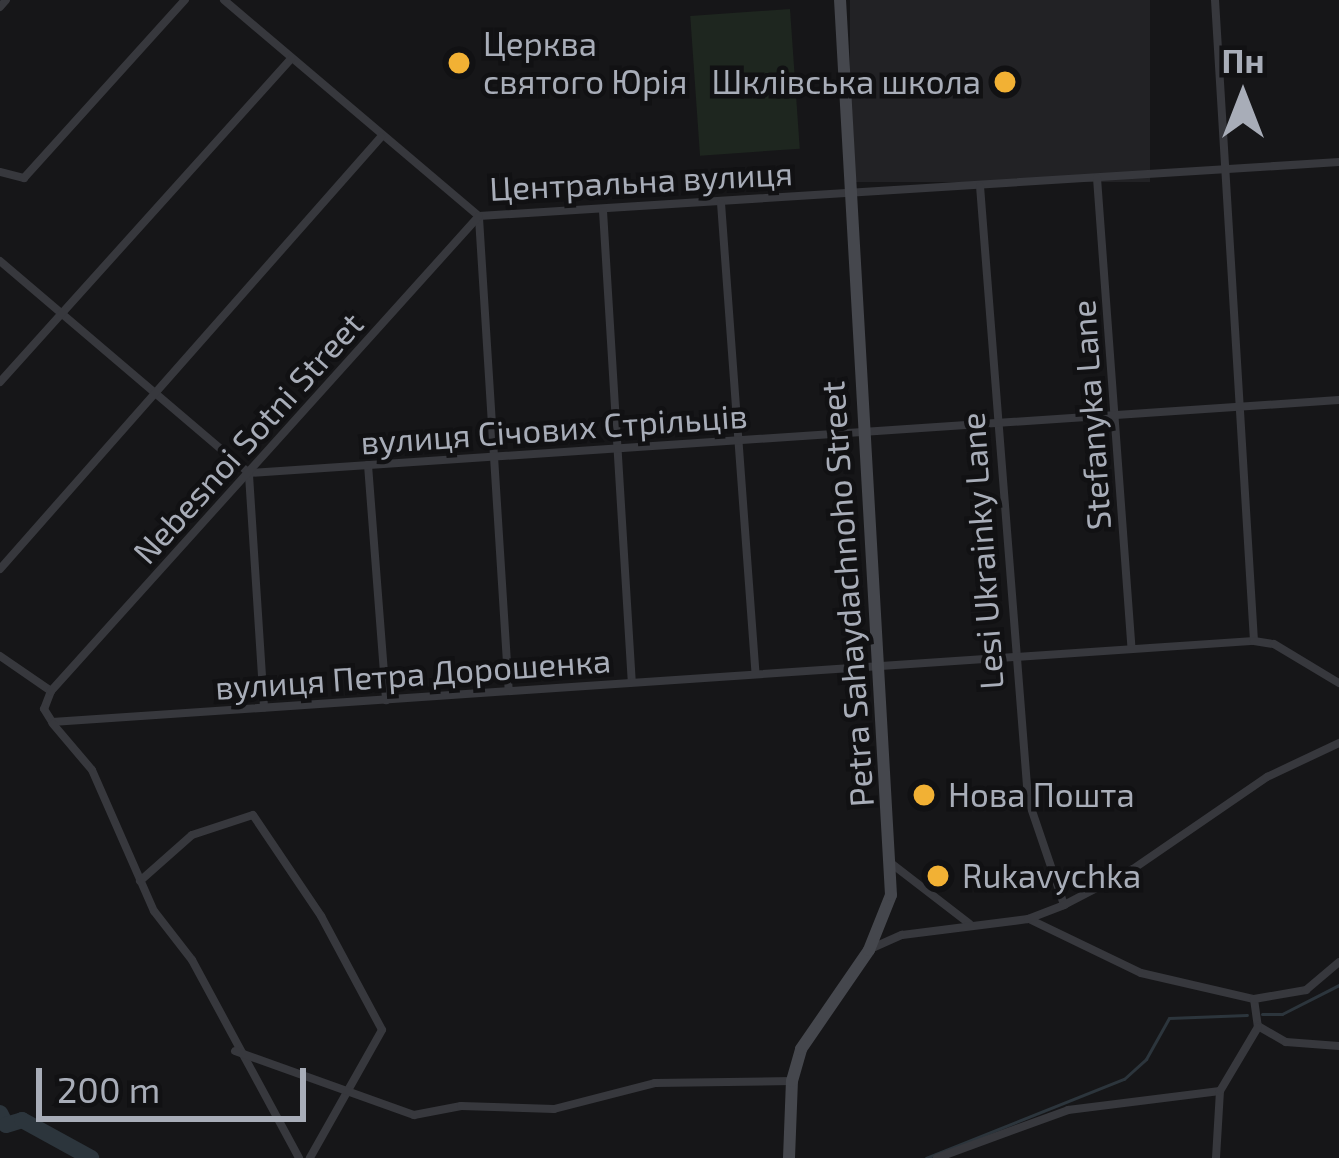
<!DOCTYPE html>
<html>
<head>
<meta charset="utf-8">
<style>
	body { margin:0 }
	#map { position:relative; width:1339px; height:1158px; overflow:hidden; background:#161618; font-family:"Exo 2",sans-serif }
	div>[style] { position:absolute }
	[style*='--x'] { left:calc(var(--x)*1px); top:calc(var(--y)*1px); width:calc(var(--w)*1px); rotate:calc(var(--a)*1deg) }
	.built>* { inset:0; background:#222225; transform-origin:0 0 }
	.green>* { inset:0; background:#1e261f; transform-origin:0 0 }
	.stream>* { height:3px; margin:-1.5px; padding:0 1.5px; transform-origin:1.5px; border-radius:1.5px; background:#2c353c }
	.river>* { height:16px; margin:-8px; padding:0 8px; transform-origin:8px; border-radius:8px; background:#2c353c }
	.street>* { height:8px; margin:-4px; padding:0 4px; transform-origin:4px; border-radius:4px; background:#37383d }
	.secondary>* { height:12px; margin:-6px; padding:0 6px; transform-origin:6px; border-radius:6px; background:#45474d }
	.dots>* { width:33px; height:33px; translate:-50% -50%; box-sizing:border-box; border:6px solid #111113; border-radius:50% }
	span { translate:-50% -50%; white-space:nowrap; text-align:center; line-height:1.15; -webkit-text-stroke:9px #111113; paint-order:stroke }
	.poi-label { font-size:33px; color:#a8adb8 }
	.left { translate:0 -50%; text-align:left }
	.right { translate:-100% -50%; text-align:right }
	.street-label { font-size:33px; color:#a8adb8 }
	.north { position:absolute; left:1183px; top:36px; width:120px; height:120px; -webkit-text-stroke:9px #111113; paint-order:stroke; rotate:0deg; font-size:33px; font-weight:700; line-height:48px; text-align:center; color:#a8adb8 }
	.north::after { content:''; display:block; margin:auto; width:42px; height:54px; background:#a8adb8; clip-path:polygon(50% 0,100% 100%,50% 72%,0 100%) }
	.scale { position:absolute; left:36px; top:1068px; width:270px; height:54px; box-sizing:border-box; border:6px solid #a8adb8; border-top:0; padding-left:15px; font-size:36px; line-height:42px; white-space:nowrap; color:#a8adb8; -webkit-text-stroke:9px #111113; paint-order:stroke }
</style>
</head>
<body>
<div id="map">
	<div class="built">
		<i style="left:850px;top:0;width:300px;height:182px"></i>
	</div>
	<div class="green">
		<i style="left:790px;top:9px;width:140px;height:100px;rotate:86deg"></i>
	</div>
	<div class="stream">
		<i style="--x:1262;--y:1014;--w:20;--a:0"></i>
		<i style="--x:1282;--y:1014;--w:64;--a:-27"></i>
		<i style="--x:926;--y:1158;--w:213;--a:-21.8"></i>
		<i style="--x:1124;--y:1079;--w:30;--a:-42"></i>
		<i style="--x:1146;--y:1059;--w:47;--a:-60.7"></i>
		<i style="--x:1169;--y:1018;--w:78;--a:-2.2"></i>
	</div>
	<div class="river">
		<i style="--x:0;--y:1113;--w:13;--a:63"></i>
		<i style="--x:6;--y:1125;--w:17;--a:-17"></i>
		<i style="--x:22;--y:1120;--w:79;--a:28.8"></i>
	</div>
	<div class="street">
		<i style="--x:224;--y:0;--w:334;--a:40.3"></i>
		<i style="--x:479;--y:216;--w:862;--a:-3.59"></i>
		<i style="--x:1215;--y:0;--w:642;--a:86.52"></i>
		<i style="--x:0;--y:7;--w:9;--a:-49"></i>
		<i style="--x:0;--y:172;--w:25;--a:14"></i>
		<i style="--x:24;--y:178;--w:240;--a:-47.9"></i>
		<i style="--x:1097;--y:178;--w:472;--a:85.8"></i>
		<i style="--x:980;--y:186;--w:615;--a:85.52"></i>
		<i style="--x:1028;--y:799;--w:112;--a:71.2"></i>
		<i style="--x:721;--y:203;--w:472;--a:85.8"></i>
		<i style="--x:603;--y:211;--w:472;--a:86.5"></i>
		<i style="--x:479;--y:218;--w:474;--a:86.4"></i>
		<i style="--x:0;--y:261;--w:327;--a:40.4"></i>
		<i style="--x:0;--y:382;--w:435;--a:-48"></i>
		<i style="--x:368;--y:465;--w:236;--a:85.6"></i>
		<i style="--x:249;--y:473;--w:1092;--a:-3.83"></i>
		<i style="--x:249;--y:475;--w:233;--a:86.3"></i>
		<i style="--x:0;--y:569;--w:576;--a:-48.59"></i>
		<i style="--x:0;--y:656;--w:62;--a:34.5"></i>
		<i style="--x:51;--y:691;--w:19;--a:111"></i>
		<i style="--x:44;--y:709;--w:15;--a:58"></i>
		<i style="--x:52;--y:722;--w:1205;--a:-3.86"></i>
		<i style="--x:1254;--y:641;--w:20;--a:9"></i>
		<i style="--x:1274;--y:644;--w:76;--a:31"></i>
		<i style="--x:51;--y:691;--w:639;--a:-47.98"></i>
		<i style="--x:53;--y:724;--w:60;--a:49.7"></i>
		<i style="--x:92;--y:770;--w:154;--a:66.3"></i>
		<i style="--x:154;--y:911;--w:62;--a:52.2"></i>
		<i style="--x:192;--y:960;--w:225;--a:61.6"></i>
		<i style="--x:892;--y:864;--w:98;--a:37.6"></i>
		<i style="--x:140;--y:881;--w:69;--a:-41.5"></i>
		<i style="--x:192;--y:835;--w:64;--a:-18.2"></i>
		<i style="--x:253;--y:815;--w:122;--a:56"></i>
		<i style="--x:321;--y:916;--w:129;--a:61.8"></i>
		<i style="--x:382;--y:1030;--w:147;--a:119.4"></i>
		<i style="--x:1029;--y:919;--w:124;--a:25.7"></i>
		<i style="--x:1141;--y:973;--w:116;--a:13"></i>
		<i style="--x:1254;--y:999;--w:27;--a:82"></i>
		<i style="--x:1258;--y:1026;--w:32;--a:30"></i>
		<i style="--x:1286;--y:1042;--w:53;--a:4.3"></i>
		<i style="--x:870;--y:949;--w:35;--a:-24"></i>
		<i style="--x:902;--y:935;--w:127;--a:-7.2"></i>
		<i style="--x:1028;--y:919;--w:39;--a:-21"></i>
		<i style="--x:1064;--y:905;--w:78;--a:-27.6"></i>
		<i style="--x:1133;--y:869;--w:163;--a:-34.5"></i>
		<i style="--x:1267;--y:777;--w:80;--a:-25.3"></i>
		<i style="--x:1254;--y:999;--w:53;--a:-9.8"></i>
		<i style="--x:1306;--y:990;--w:43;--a:-40.3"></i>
		<i style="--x:235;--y:1051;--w:190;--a:19.7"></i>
		<i style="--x:414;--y:1115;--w:48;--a:-10.8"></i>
		<i style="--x:461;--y:1106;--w:93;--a:1.8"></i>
		<i style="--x:554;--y:1109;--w:104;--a:-14.4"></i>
		<i style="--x:655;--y:1083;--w:137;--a:-0.8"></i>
		<i style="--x:937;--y:1158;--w:140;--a:-20.1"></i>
		<i style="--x:1068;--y:1110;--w:153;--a:-7.1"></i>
		<i style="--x:1216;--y:1158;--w:67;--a:-86.6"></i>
		<i style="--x:1220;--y:1091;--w:74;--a:-59.3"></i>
	</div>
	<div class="secondary">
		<i style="--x:789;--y:1158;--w:77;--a:-87.8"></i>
		<i style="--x:792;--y:1081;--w:33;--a:-74"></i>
		<i style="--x:801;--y:1049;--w:120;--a:-55.5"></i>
		<i style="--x:869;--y:950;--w:59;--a:-68.2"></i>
		<i style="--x:891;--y:895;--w:896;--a:-93.26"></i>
	</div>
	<div class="dots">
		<i style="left:459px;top:63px;background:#f2b134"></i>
		<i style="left:1005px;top:82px;background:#f2b134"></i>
		<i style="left:924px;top:795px;background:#f2b134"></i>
		<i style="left:938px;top:876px;background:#f2b134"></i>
	</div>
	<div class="poi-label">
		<span class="left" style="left:483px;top:63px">Церква<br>святого Юрія</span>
		<span class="right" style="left:981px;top:82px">Шклівська школа</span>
		<span class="left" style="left:948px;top:795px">Нова Пошта</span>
		<span class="left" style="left:962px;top:876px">Rukavychka</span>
	</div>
	<div class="street-label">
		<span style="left:641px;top:181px;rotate:-3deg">Центральна вулиця</span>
		<span style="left:1091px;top:415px;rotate:-94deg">Stefanyka Lane</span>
		<span style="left:554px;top:429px;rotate:-4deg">вулиця Січових Стрільців</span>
		<span style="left:248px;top:438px;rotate:-48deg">Nebesnoi Sotni Street</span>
		<span style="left:982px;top:551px;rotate:-94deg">Lesi Ukrainky Lane</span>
		<span style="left:847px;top:594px;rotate:-94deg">Petra Sahaydachnoho Street</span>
		<span style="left:413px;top:674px;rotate:-4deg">вулиця Петра Дорошенка</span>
	</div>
	<div class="north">Пн</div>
	<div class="scale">200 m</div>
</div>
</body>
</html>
